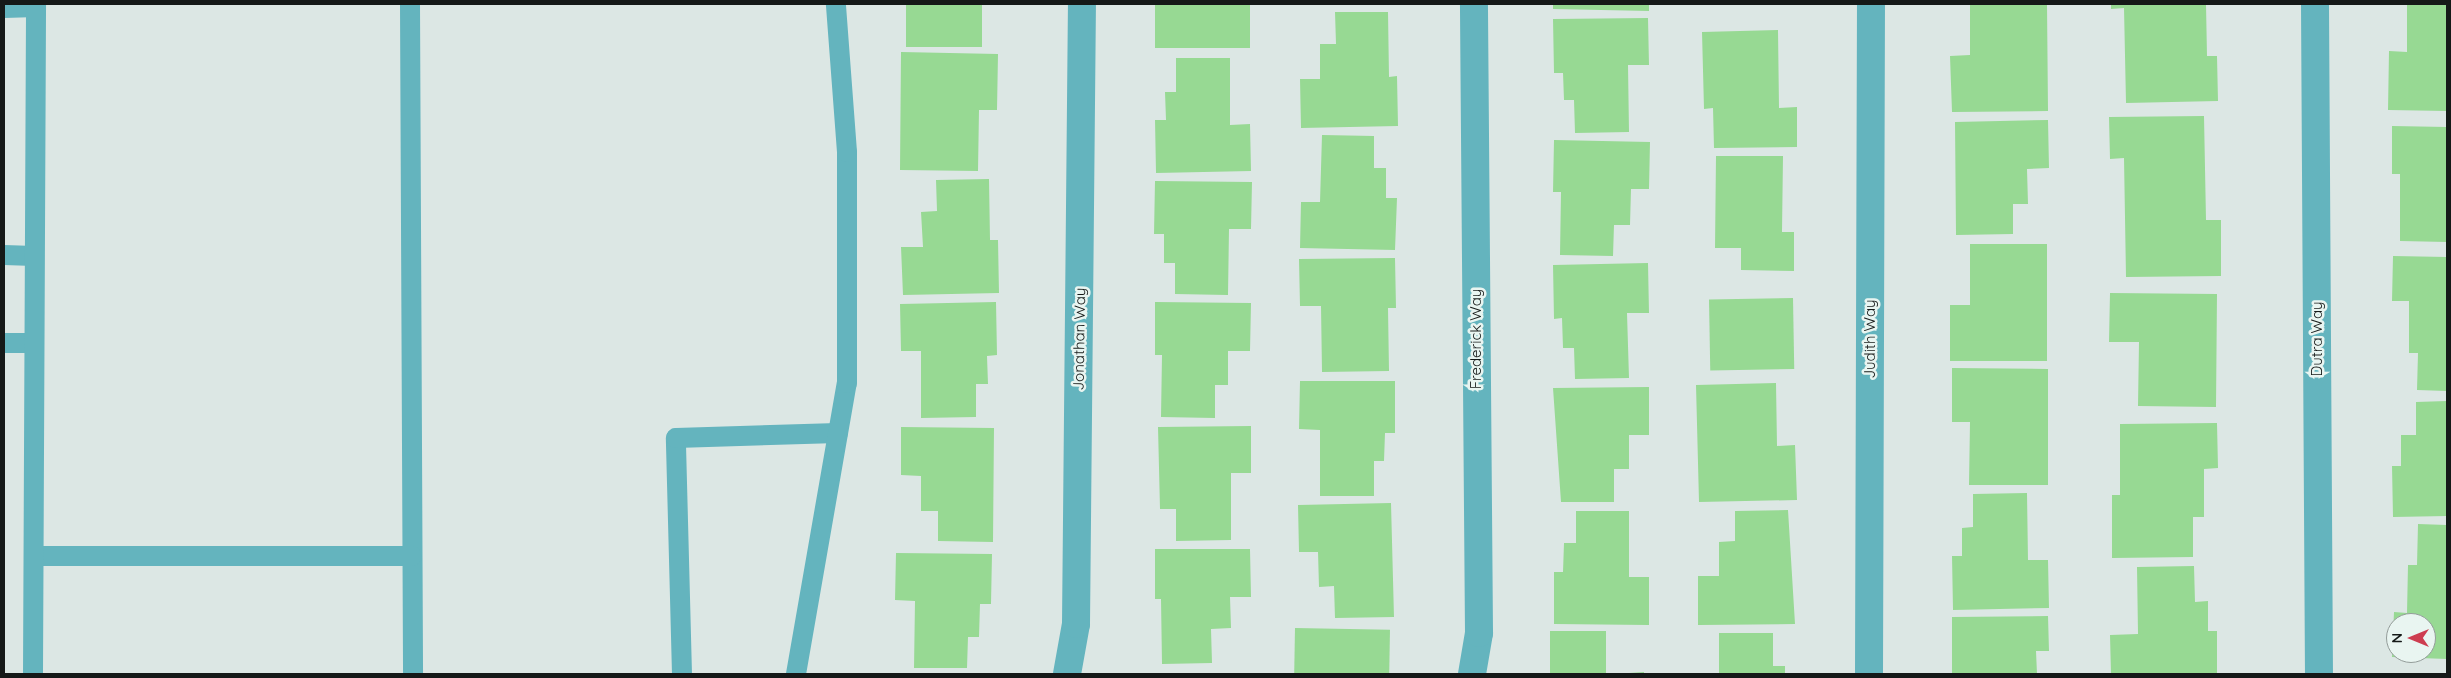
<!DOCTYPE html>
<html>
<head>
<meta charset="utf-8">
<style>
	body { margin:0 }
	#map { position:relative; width:2451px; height:678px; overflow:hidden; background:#dce7e4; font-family:Quicksand,sans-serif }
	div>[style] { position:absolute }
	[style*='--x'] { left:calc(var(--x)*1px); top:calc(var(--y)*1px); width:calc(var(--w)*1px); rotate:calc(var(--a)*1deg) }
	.building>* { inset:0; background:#97d993; transform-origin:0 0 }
	.service>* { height:20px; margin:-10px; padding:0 10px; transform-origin:10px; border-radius:10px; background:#64b4be }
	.minor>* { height:28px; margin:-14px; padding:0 14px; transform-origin:14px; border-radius:14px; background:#64b4be }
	span { translate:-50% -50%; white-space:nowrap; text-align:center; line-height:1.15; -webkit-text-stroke:5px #e9f5f1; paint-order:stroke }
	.street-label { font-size:15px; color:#151918 }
	.frame { position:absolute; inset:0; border:5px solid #151918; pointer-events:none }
	.north { position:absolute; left:2386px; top:613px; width:50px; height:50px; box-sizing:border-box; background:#e9f5f1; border:1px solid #949d9a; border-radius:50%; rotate:270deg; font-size:14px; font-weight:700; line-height:20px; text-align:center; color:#151918 }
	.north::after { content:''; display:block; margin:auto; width:18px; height:22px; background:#cd3d50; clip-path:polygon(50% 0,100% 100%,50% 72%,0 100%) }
</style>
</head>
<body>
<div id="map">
	<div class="building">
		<i style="left:906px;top:4px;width:76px;height:43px"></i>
		<i style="left:1155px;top:4px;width:95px;height:44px"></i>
		<i style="clip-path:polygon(1553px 4px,1649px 4px,1649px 11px,1553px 9px)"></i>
		<i style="clip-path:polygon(1970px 4px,2047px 4px,2048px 111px,1952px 112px,1950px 56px,1970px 55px)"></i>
		<i style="clip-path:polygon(2111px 4px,2206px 4px,2207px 56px,2217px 56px,2218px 101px,2126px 103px,2124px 8px,2111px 9px)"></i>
		<i style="clip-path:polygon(2407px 4px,2447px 4px,2447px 111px,2388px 110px,2389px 51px,2407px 52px)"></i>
		<i style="clip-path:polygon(1335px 12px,1388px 12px,1389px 77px,1397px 76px,1398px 126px,1301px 128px,1300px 79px,1320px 79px,1320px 44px,1336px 44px)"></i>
		<i style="clip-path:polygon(1648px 18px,1649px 65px,1628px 65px,1629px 132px,1575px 133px,1574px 100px,1564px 100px,1563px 73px,1554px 73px,1553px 19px)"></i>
		<i style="clip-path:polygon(1778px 30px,1779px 108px,1797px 107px,1797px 147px,1714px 148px,1713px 108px,1704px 109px,1702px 32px)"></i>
		<i style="clip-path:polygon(901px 52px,998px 54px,997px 110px,979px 110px,978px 171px,900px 170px)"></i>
		<i style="clip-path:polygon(1176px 58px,1230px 58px,1230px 125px,1250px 124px,1251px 171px,1156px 173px,1155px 120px,1166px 120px,1165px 92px,1176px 92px)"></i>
		<i style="clip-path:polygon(2204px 116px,2206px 220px,2221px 220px,2221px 276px,2126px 277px,2124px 158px,2110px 159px,2109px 117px)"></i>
		<i style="clip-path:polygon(2048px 120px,2049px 168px,2027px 169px,2028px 204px,2013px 204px,2013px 234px,1956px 235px,1955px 122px)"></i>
		<i style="clip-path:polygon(2392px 126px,2447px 127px,2447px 242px,2400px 241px,2400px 174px,2392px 174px)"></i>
		<i style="clip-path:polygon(1322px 135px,1374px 136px,1374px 168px,1386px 168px,1386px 198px,1397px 198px,1395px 250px,1300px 248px,1301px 202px,1320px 202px)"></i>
		<i style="clip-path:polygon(1554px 140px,1650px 142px,1649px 189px,1631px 189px,1630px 225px,1614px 225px,1613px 256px,1560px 255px,1561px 192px,1553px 192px)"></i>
		<i style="clip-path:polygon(1716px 156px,1783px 156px,1782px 232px,1794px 232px,1794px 271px,1741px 270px,1741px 248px,1715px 248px)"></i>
		<i style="clip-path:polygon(989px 179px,990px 240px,998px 240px,999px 293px,903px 295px,901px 247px,923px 247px,921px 212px,937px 211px,936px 180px)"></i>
		<i style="clip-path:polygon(1155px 181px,1252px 182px,1251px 229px,1229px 229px,1228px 295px,1175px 294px,1175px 263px,1164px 263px,1164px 234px,1154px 234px)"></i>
		<i style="clip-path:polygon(1970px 244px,2047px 244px,2047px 361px,1950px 361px,1950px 305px,1970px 305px)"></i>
		<i style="clip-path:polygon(2393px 256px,2447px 257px,2447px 391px,2417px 390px,2418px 353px,2409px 353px,2409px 301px,2392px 301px)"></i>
		<i style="clip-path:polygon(1395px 258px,1396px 308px,1388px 308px,1389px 371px,1322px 372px,1321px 306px,1300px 306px,1299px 259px)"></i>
		<i style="clip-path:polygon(1648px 263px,1649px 313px,1627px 313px,1629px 378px,1575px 379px,1574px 348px,1563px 348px,1562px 318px,1554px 319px,1553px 265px)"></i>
		<i style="clip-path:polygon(2110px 293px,2217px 294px,2216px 407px,2138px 406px,2139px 342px,2109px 342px)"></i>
		<i style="left:1793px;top:298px;width:71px;height:84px;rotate:89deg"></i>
		<i style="clip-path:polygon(996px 302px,997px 355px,987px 356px,988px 384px,976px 384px,976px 417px,921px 418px,921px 351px,901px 351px,900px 304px)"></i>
		<i style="clip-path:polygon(1155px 302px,1251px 303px,1250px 351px,1228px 351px,1228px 385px,1215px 385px,1215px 418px,1161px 417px,1162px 355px,1155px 355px)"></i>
		<i style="clip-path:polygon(1952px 368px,2048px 369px,2048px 485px,1969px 485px,1970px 422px,1952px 422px)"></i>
		<i style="clip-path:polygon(1300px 381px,1395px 381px,1395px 433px,1385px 433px,1384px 461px,1374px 461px,1374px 496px,1320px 496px,1320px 430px,1299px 429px)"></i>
		<i style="clip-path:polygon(1776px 383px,1777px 446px,1795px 445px,1797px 500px,1699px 502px,1696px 385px)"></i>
		<i style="clip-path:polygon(1649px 387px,1649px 435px,1629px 435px,1629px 469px,1614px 469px,1614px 502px,1561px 502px,1553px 388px)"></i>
		<i style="clip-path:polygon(2447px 401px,2447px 516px,2393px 517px,2392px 466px,2401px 466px,2401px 435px,2416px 435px,2416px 402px)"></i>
		<i style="clip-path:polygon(2217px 423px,2218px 468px,2204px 469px,2204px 517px,2193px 517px,2193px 557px,2112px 558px,2112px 495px,2120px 495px,2120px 424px)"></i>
		<i style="clip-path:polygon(1251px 426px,1251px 473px,1231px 473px,1231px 540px,1176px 541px,1176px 509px,1160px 509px,1158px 427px)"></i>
		<i style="clip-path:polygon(901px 427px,994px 428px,993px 542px,938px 541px,938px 511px,921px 511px,921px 476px,901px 475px)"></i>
		<i style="clip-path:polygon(2027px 493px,2028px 560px,2048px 560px,2049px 608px,1953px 610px,1952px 556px,1962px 556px,1962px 528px,1973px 527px,1973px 494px)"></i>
		<i style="clip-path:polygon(1391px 503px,1394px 617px,1335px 618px,1334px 586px,1319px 587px,1318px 552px,1299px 552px,1298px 505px)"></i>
		<i style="clip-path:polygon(1788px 510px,1795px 624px,1698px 625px,1698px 576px,1719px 576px,1719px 542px,1735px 541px,1735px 511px)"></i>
		<i style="clip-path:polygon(1576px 511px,1629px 511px,1629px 577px,1649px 577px,1649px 625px,1554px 624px,1554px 572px,1563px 572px,1564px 543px,1576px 543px)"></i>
		<i style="clip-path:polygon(evenodd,2418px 524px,2447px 525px,2447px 659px,2392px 657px,2394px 612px,2407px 613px,2408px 565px,2417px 565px,2418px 524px,2396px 623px,2426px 623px,2426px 653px,2396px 653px,2396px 623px)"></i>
		<i style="clip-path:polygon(1155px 549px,1250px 549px,1251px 597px,1230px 597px,1231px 628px,1211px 629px,1212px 663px,1162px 664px,1161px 599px,1155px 599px)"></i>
		<i style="clip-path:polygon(896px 553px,992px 554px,991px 604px,980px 604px,979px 637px,968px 637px,967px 668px,914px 668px,915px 601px,895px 600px)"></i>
		<i style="clip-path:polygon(2194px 566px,2195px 602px,2208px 601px,2208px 631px,2217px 631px,2217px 674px,2111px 674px,2110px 635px,2138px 634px,2137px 567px)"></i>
		<i style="clip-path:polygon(2048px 616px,2049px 651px,2036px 651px,2037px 674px,1952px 674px,1952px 617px)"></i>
		<i style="left:1295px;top:628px;width:95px;height:46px;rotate:1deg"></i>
		<i style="left:1606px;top:631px;width:43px;height:56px;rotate:90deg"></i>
		<i style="clip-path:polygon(1719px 633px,1773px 633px,1773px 666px,1785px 666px,1785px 674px,1719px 674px)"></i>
		<i style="clip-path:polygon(1644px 672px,1644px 674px,1629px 674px,1629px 673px)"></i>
	</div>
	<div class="service">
		<i style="--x:410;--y:4;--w:670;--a:89.74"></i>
		<i style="--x:4;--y:8;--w:32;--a:-2"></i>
		<i style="--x:4;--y:255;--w:30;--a:2"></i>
		<i style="--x:4;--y:343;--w:30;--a:0"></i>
		<i style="--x:34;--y:556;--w:378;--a:0"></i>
		<i style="--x:33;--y:674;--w:670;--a:-89.74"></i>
		<i style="--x:682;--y:674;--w:236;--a:-91.5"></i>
		<i style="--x:676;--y:438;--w:162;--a:-1.8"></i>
		<i style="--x:796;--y:674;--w:295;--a:-80.1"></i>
		<i style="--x:847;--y:383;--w:231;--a:-90"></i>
		<i style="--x:847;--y:152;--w:148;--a:-94.3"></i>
	</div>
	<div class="minor">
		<i style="--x:2315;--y:4;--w:670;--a:89.66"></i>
		<i style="--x:1067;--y:674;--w:51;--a:-79.8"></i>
		<i style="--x:1076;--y:624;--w:620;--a:-89.45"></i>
		<i style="--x:1472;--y:674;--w:42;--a:-80.3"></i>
		<i style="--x:1479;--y:633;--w:629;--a:-90.46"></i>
		<i style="--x:1869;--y:674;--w:670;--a:-89.83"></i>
	</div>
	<div class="street-label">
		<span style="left:1079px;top:339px;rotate:-89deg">Jonathan Way</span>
		<span style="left:1476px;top:339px;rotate:-90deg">Frederick Way</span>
		<span style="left:1870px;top:339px;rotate:-90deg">Judith Way</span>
		<span style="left:2317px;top:339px;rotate:-90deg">Dutra Way</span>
	</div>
	<div class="frame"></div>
	<div class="north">N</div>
</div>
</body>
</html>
